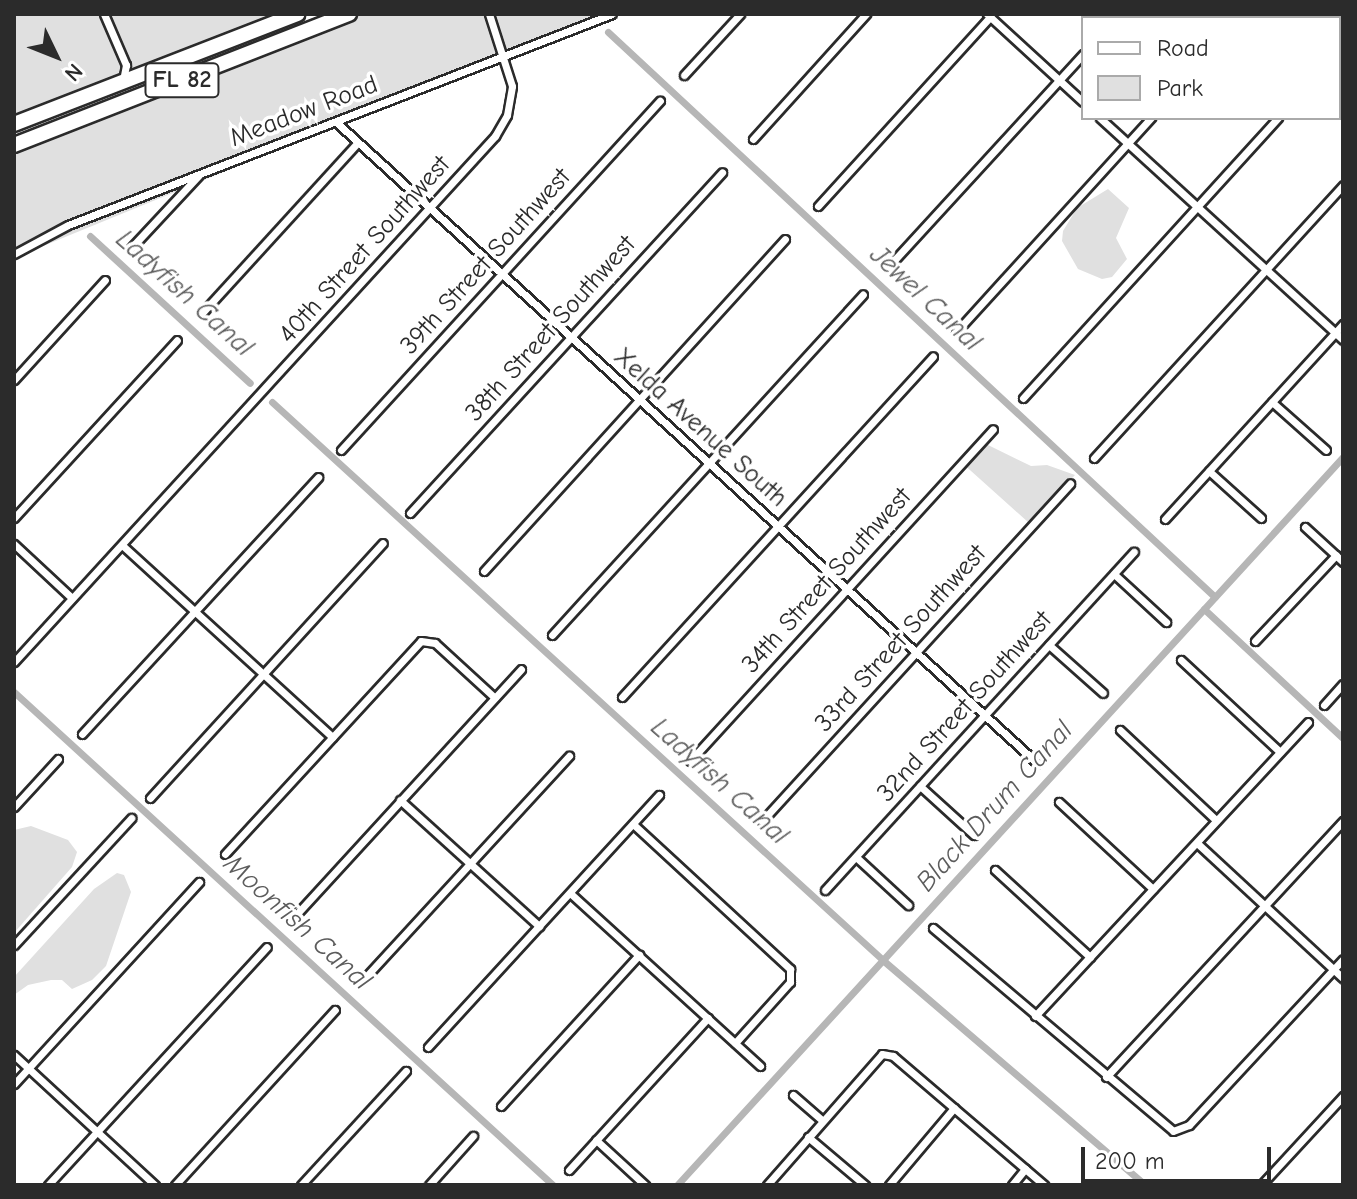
<!DOCTYPE html>
<html>
<head>
<meta charset="utf-8">
<style>
	body { margin:0 }
	#map { position:relative; width:1357px; height:1199px; overflow:hidden; background:#fff; font-family:"Comic Neue",sans-serif }
	div>[style] { position:absolute }
	[style*='--x'] { left:calc(var(--x)*1px); top:calc(var(--y)*1px); width:calc(var(--w)*1px); rotate:calc(var(--a)*1deg) }
	.green>* { inset:0; background:#e0e0e0 }
	.canal>* { height:7px; margin:-3.5px; padding:0 3.5px; transform-origin:3.5px; border-radius:3.5px; background:#b6b6b6 }
	.roads { filter:drop-shadow(2px 0 #2b2b2b) drop-shadow(-2px 0 #2b2b2b) drop-shadow(0 2px #2b2b2b) drop-shadow(0 -2px #2b2b2b) }
	.street>* { height:7px; margin:-3.5px; padding:0 3.5px; transform-origin:3.5px; border-radius:3.5px; background:#fff }
	.highway>* { height:14px; margin:-7px; padding:0 7px; transform-origin:7px; border-radius:7px; background:#fff }
	span { translate:-50% -50%; white-space:nowrap; text-align:center; line-height:1.15; -webkit-text-stroke:7px #fff; paint-order:stroke }
	.shield-label span { padding:2px 6px; background:#fff; border:2px solid; border-radius:6px; -webkit-text-stroke-width:0 }
	.shield-label { font-size:24px; color:#2b2b2b; font-weight:700 }
	.street-label { font-size:26px; color:#2b2b2b }
	.water-label { font-size:28px; color:#5c5c5c; font-style:italic }
	.frame { position:absolute; inset:0; border:16px solid #2b2b2b; pointer-events:none }
	.legend { position:absolute; left:1081px; top:16px; width:260px; height:104px; box-sizing:border-box; background:#fff; border:2px solid #aaa; margin:0; padding:10px 14px; list-style:none; font-size:24px; color:#2b2b2b }
	.legend li { display:flex; align-items:center; gap:16px; height:40px }
	.legend b { width:40px; border:2px solid #aaa }
	.north { position:absolute; left:16px; top:16px; width:80px; height:80px; -webkit-text-stroke:6px #fff; paint-order:stroke; rotate:133deg; font-size:22px; font-weight:700; line-height:32px; text-align:center; color:#2b2b2b }
	.north::after { content:''; display:block; margin:auto; width:28px; height:36px; background:#2b2b2b; clip-path:polygon(50% 0,100% 100%,50% 72%,0 100%) }
	.scale { position:absolute; left:1081px; top:1147px; width:190px; height:36px; box-sizing:border-box; border:4px solid #2b2b2b; border-top:0; padding-left:10px; font-size:24px; line-height:28px; white-space:nowrap; color:#2b2b2b; -webkit-text-stroke:6px #fff; paint-order:stroke }
</style>
</head>
<body>
<div id="map">
	<div class="green">
		<i style="clip-path:polygon(14px 14px,287px 14px,14px 120px)"></i>
		<i style="clip-path:polygon(359px 14px,609px 14px,14px 258px,14px 149px)"></i>
		<i style="clip-path:polygon(1108px 189px,1129px 208px,1116px 238px,1127px 259px,1112px 277px,1102px 279px,1078px 269px,1062px 241px,1063px 231px,1077px 208px)"></i>
		<i style="clip-path:polygon(986px 444px,1031px 466px,1047px 465px,1075px 475px,1029px 523px,961px 462px)"></i>
		<i style="clip-path:polygon(31px 826px,68px 840px,77px 852px,72px 867px,14px 933px,14px 830px)"></i>
		<i style="clip-path:polygon(117px 873px,124px 875px,131px 892px,106px 966px,92px 980px,72px 989px,62px 980px,51px 980px,28px 985px,14px 995px,14px 977px,94px 889px)"></i>
	</div>
	<div class="canal">
		<i style="--x:608;--y:32;--w:829;--a:42.95"></i>
		<i style="--x:90;--y:236;--w:217;--a:42.6"></i>
		<i style="--x:272;--y:402;--w:830;--a:42.41"></i>
		<i style="--x:885;--y:962;--w:343;--a:40.6"></i>
		<i style="--x:1204;--y:609;--w:190;--a:42.9"></i>
		<i style="--x:14;--y:692;--w:730;--a:42.45"></i>
		<i style="--x:677;--y:1185;--w:987;--a:-47.55"></i>
	</div>
	<div class="roads">
		<div class="street">
			<i style="--x:104;--y:14;--w:56;--a:66.7"></i>
			<i style="--x:126;--y:65;--w:16;--a:101"></i>
			<i style="--x:987;--y:14;--w:130;--a:42.5"></i>
			<i style="--x:1116;--y:18;--w:6;--a:-45"></i>
			<i style="--x:1243;--y:18;--w:5;--a:-53"></i>
			<i style="--x:1339;--y:51;--w:6;--a:-45"></i>
			<i style="--x:684;--y:75;--w:83;--a:-47.4"></i>
			<i style="--x:1100;--y:118;--w:329;--a:42.4"></i>
			<i style="--x:336;--y:122;--w:950;--a:42.44"></i>
			<i style="--x:753;--y:139;--w:169;--a:-47.9"></i>
			<i style="--x:818;--y:206;--w:256;--a:-47.7"></i>
			<i style="--x:130;--y:249;--w:101;--a:-47"></i>
			<i style="--x:14;--y:254;--w:61;--a:-28.2"></i>
			<i style="--x:68;--y:225;--w:583;--a:-21.2"></i>
			<i style="--x:888;--y:267;--w:289;--a:-47.5"></i>
			<i style="--x:202;--y:313;--w:231;--a:-47.6"></i>
			<i style="--x:956;--y:332;--w:290;--a:-47.7"></i>
			<i style="--x:14;--y:380;--w:135;--a:-47.7"></i>
			<i style="--x:1023;--y:398;--w:379;--a:-47.7"></i>
			<i style="--x:1272;--y:402;--w:72;--a:41.6"></i>
			<i style="--x:341;--y:450;--w:473;--a:-47.6"></i>
			<i style="--x:1094;--y:458;--w:369;--a:-47.6"></i>
			<i style="--x:1209;--y:471;--w:70;--a:42.1"></i>
			<i style="--x:410;--y:513;--w:462;--a:-47.5"></i>
			<i style="--x:14;--y:518;--w:241;--a:-47.5"></i>
			<i style="--x:1165;--y:519;--w:264;--a:-47.6"></i>
			<i style="--x:1305;--y:527;--w:52;--a:42.6"></i>
			<i style="--x:14;--y:544;--w:79;--a:43"></i>
			<i style="--x:122;--y:545;--w:285;--a:42.4"></i>
			<i style="--x:484;--y:571;--w:448;--a:-47.8"></i>
			<i style="--x:1114;--y:574;--w:71;--a:42.7"></i>
			<i style="--x:552;--y:635;--w:461;--a:-47.6"></i>
			<i style="--x:1255;--y:641;--w:118;--a:-46.7"></i>
			<i style="--x:1049;--y:645;--w:72;--a:41.6"></i>
			<i style="--x:1181;--y:660;--w:135;--a:42.9"></i>
			<i style="--x:14;--y:662;--w:713;--a:-47.56"></i>
			<i style="--x:495;--y:136;--w:24;--a:-60"></i>
			<i style="--x:507;--y:115;--w:29;--a:-80"></i>
			<i style="--x:512;--y:86;--w:76;--a:-107.7"></i>
			<i style="--x:622;--y:697;--w:461;--a:-47.6"></i>
			<i style="--x:1324;--y:705;--w:28;--a:-48"></i>
			<i style="--x:1120;--y:730;--w:132;--a:43.2"></i>
			<i style="--x:82;--y:734;--w:349;--a:-47.4"></i>
			<i style="--x:690;--y:761;--w:449;--a:-47.6"></i>
			<i style="--x:920;--y:786;--w:73;--a:42.2"></i>
			<i style="--x:150;--y:798;--w:345;--a:-47.6"></i>
			<i style="--x:400;--y:800;--w:188;--a:42.2"></i>
			<i style="--x:1059;--y:802;--w:128;--a:42.8"></i>
			<i style="--x:14;--y:807;--w:65;--a:-47.5"></i>
			<i style="--x:762;--y:821;--w:457;--a:-47.6"></i>
			<i style="--x:633;--y:824;--w:214;--a:42.7"></i>
			<i style="--x:790;--y:969;--w:13;--a:90"></i>
			<i style="--x:790;--y:982;--w:82;--a:132"></i>
			<i style="--x:1197;--y:843;--w:199;--a:42.8"></i>
			<i style="--x:225;--y:854;--w:289;--a:-47.4"></i>
			<i style="--x:421;--y:641;--w:14;--a:8"></i>
			<i style="--x:435;--y:643;--w:81;--a:42.5"></i>
			<i style="--x:856;--y:857;--w:71;--a:42.7"></i>
			<i style="--x:995;--y:870;--w:129;--a:42.5"></i>
			<i style="--x:825;--y:890;--w:458;--a:-47.6"></i>
			<i style="--x:570;--y:893;--w:257;--a:42.3"></i>
			<i style="--x:294;--y:917;--w:336;--a:-47.5"></i>
			<i style="--x:933;--y:928;--w:314;--a:40.2"></i>
			<i style="--x:1173;--y:1131;--w:17;--a:-21"></i>
			<i style="--x:1189;--y:1125;--w:226;--a:-47.1"></i>
			<i style="--x:14;--y:945;--w:173;--a:-47.3"></i>
			<i style="--x:362;--y:981;--w:306;--a:-47.4"></i>
			<i style="--x:1035;--y:1016;--w:401;--a:-47.1"></i>
			<i style="--x:428;--y:1047;--w:342;--a:-47.5"></i>
			<i style="--x:14;--y:1055;--w:192;--a:42.7"></i>
			<i style="--x:1106;--y:1077;--w:349;--a:-47.2"></i>
			<i style="--x:14;--y:1084;--w:274;--a:-47.5"></i>
			<i style="--x:793;--y:1095;--w:38;--a:41"></i>
			<i style="--x:501;--y:1106;--w:205;--a:-47.6"></i>
			<i style="--x:808;--y:1137;--w:75;--a:40.1"></i>
			<i style="--x:596;--y:1140;--w:67;--a:42.6"></i>
			<i style="--x:569;--y:1170;--w:206;--a:-47.6"></i>
			<i style="--x:48;--y:1185;--w:323;--a:-47.4"></i>
			<i style="--x:175;--y:1185;--w:237;--a:-47.6"></i>
			<i style="--x:301;--y:1185;--w:155;--a:-47.4"></i>
			<i style="--x:429;--y:1185;--w:66;--a:-48.1"></i>
			<i style="--x:767;--y:1185;--w:174;--a:-48.7"></i>
			<i style="--x:882;--y:1054;--w:11;--a:10"></i>
			<i style="--x:893;--y:1056;--w:199;--a:40.5"></i>
			<i style="--x:889;--y:1185;--w:101;--a:-49.8"></i>
			<i style="--x:1012;--y:1185;--w:21;--a:-51"></i>
			<i style="--x:1261;--y:1185;--w:121;--a:-47.3"></i>
		</div>
		<div class="highway">
			<i style="--x:14;--y:124;--w:304;--a:-21.2"></i>
			<i style="--x:14;--y:145;--w:360;--a:-21.4"></i>
		</div>
	</div>
	<div class="shield-label">
		<span style="left:182px;top:80px">FL 82</span>
	</div>
	<div class="street-label">
		<span style="left:304px;top:112px;rotate:-21deg">Meadow Road</span>
		<span style="left:365px;top:250px;rotate:-48deg">40th Street Southwest</span>
		<span style="left:486px;top:262px;rotate:-48deg">39th Street Southwest</span>
		<span style="left:551px;top:329px;rotate:-48deg">38th Street Southwest</span>
		<span style="left:700px;top:428px;rotate:42deg">Xelda Avenue South</span>
		<span style="left:827px;top:581px;rotate:-48deg">34th Street Southwest</span>
		<span style="left:901px;top:639px;rotate:-48deg">33rd Street Southwest</span>
		<span style="left:965px;top:707px;rotate:-48deg">32nd Street Southwest</span>
	</div>
	<div class="water-label">
		<span style="left:185px;top:293px;rotate:42deg">Ladyfish Canal</span>
		<span style="left:926px;top:298px;rotate:43deg">Jewel Canal</span>
		<span style="left:720px;top:781px;rotate:42deg">Ladyfish Canal</span>
		<span style="left:994px;top:806px;rotate:-48deg">Black Drum Canal</span>
		<span style="left:298px;top:922px;rotate:42deg">Moonfish Canal</span>
	</div>
	<div class="frame"></div>
	<ul class="legend">
	<li><b style="height:10px;background:#fff"></b>Road</li>
	<li><b style="height:22px;background:#e0e0e0"></b>Park</li>
	</ul>
	<div class="north">N</div>
	<div class="scale">200 m</div>
</div>
</body>
</html>
